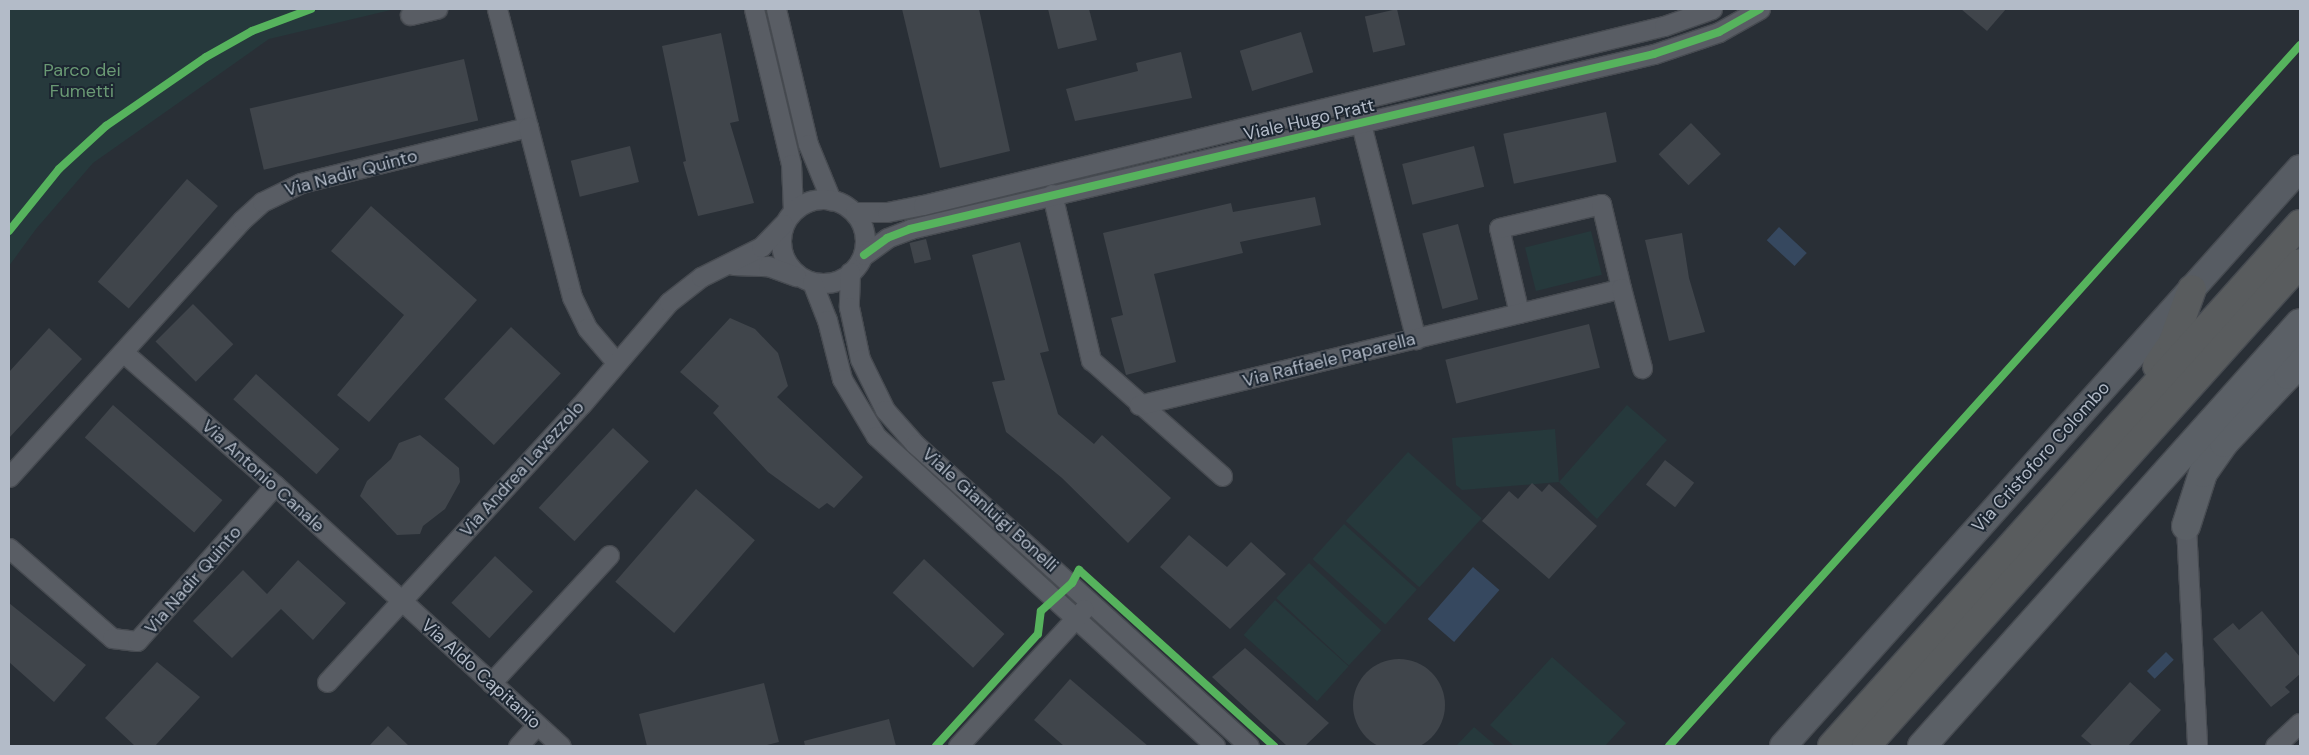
<!DOCTYPE html>
<html>
<head>
<meta charset="utf-8">
<style>
	body { margin:0 }
	#map { position:relative; width:2309px; height:755px; overflow:hidden; background:#292f36; font-family:"DM Sans",sans-serif }
	div>[style] { position:absolute }
	[style*='--x'] { left:calc(var(--x)*1px); top:calc(var(--y)*1px); width:calc(var(--w)*1px); rotate:calc(var(--a)*1deg) }
	.green>* { inset:0; background:#26393c; transform-origin:0 0 }
	.water>* { inset:0; background:#36485f; transform-origin:0 0 }
	.building>* { inset:0; background:#40454b; transform-origin:0 0 }
	.round { border-radius:50% }
	.roads { filter:drop-shadow(1px 0 #474b51) drop-shadow(-1px 0 #474b51) drop-shadow(0 1px #474b51) drop-shadow(0 -1px #474b51) }
	.street>* { height:19px; margin:-9.5px; padding:0 9.5px; transform-origin:9.5px; border-radius:9.5px; background:#595d64 }
	.street>.ring { margin:-9.5px; padding:0; box-sizing:content-box; background:none; border:19px solid #595d64; border-radius:50% }
	.secondary>* { height:26px; margin:-13px; padding:0 13px; transform-origin:13px; border-radius:13px; background:#575c63 }
	.primary>* { height:28px; margin:-14px; padding:0 14px; transform-origin:14px; border-radius:14px; background:#5b6066 }
	.highway>* { height:28px; margin:-14px; padding:0 14px; transform-origin:14px; border-radius:14px; background:#595c5e }
	.cycleway>* { height:8px; margin:-4px; padding:0 4px; transform-origin:4px; border-radius:4px; background:#56b35d }
	span { translate:-50% -50%; white-space:nowrap; text-align:center; line-height:1.15; -webkit-text-stroke:4px #1c2631; paint-order:stroke }
	.park-label { font-size:18px; color:#6a9974 }
	.street-label { font-size:18px; color:#b3bbc8 }
	.frame { position:absolute; inset:0; border:10px solid #b3bbc8; pointer-events:none }
</style>
</head>
<body>
<div id="map">
	<div class="green">
		<i style="clip-path:polygon(9px 9px,395px 9px,269px 39px,93px 163px,36px 229px,9px 266px)"></i>
		<i style="left:1591px;top:231px;width:45px;height:68px;rotate:76deg"></i>
		<i style="clip-path:polygon(1627px 405px,1667px 440px,1597px 519px,1559px 482px,1462px 490px,1456px 485px,1452px 438px,1555px 429px,1559px 482px)"></i>
		<i style="left:1408px;top:452px;width:99px;height:93px;rotate:42deg"></i>
		<i style="left:1344px;top:524px;width:98px;height:47px;rotate:42deg"></i>
		<i style="left:1309px;top:563px;width:99px;height:48px;rotate:43deg"></i>
		<i style="left:1275px;top:600px;width:99px;height:47px;rotate:42deg"></i>
		<i style="clip-path:polygon(1552px 657px,1626px 723px,1605px 746px,1514px 746px,1490px 725px)"></i>
		<i style="clip-path:polygon(1474px 727px,1496px 746px,1456px 746px)"></i>
	</div>
	<div class="water">
		<i style="left:1779px;top:227px;width:38px;height:18px;rotate:43deg"></i>
		<i style="left:1473px;top:567px;width:35px;height:69px;rotate:41deg"></i>
		<i style="left:2166px;top:652px;width:11px;height:27px;rotate:45deg"></i>
	</div>
	<div class="building">
		<i style="clip-path:polygon(902px 9px,979px 9px,1010px 151px,940px 168px)"></i>
		<i style="clip-path:polygon(1048px 9px,1089px 9px,1097px 40px,1058px 49px)"></i>
		<i style="left:1397px;top:9px;width:37px;height:33px;rotate:77deg"></i>
		<i style="clip-path:polygon(1961px 9px,2006px 9px,1987px 31px)"></i>
		<i style="left:1301px;top:32px;width:42px;height:64px;rotate:73deg"></i>
		<i style="clip-path:polygon(721px 33px,739px 121px,730px 123px,754px 203px,698px 216px,683px 162px,686px 161px,662px 46px)"></i>
		<i style="clip-path:polygon(1181px 52px,1192px 98px,1075px 121px,1066px 89px,1138px 71px,1136px 63px)"></i>
		<i style="left:464px;top:59px;width:63px;height:220px;rotate:77deg"></i>
		<i style="left:1606px;top:112px;width:51px;height:105px;rotate:78deg"></i>
		<i style="left:1691px;top:123px;width:43px;height:45px;rotate:46deg"></i>
		<i style="left:630px;top:146px;width:37px;height:61px;rotate:76deg"></i>
		<i style="left:1474px;top:146px;width:42px;height:74px;rotate:76deg"></i>
		<i style="left:187px;top:179px;width:41px;height:136px;rotate:41deg"></i>
		<i style="clip-path:polygon(1315px 197px,1321px 225px,1240px 242px,1243px 253px,1154px 274px,1176px 362px,1126px 375px,1111px 318px,1123px 315px,1103px 233px,1231px 203px,1233px 212px)"></i>
		<i style="clip-path:polygon(371px 206px,477px 300px,369px 422px,337px 395px,404px 315px,331px 251px)"></i>
		<i style="left:1458px;top:224px;width:78px;height:37px;rotate:75deg"></i>
		<i style="clip-path:polygon(1682px 233px,1689px 278px,1705px 332px,1669px 341px,1645px 240px)"></i>
		<i style="left:926px;top:239px;width:21px;height:17px;rotate:76deg"></i>
		<i style="clip-path:polygon(1020px 242px,1049px 351px,1040px 353px,1058px 414px,1094px 444px,1102px 435px,1171px 498px,1128px 543px,1062px 478px,1006px 432px,992px 382px,1005px 380px,972px 255px)"></i>
		<i style="left:193px;top:304px;width:57px;height:53px;rotate:45deg"></i>
		<i style="clip-path:polygon(730px 318px,755px 329px,778px 353px,788px 386px,777px 397px,863px 477px,834px 508px,827px 503px,819px 509px,768px 472px,713px 413px,719px 406px,680px 372px)"></i>
		<i style="left:1589px;top:324px;width:45px;height:148px;rotate:76deg"></i>
		<i style="left:511px;top:327px;width:68px;height:98px;rotate:43deg"></i>
		<i style="clip-path:polygon(49px 328px,82px 359px,9px 438px,9px 372px)"></i>
		<i style="left:256px;top:374px;width:112px;height:34px;rotate:42deg"></i>
		<i style="left:113px;top:405px;width:145px;height:43px;rotate:41deg"></i>
		<i style="left:613px;top:428px;width:49px;height:109px;rotate:43deg"></i>
		<i style="clip-path:polygon(420px 435px,459px 468px,460px 482px,445px 509px,423px 526px,420px 534px,397px 535px,360px 496px,367px 481px,391px 459px,399px 443px)"></i>
		<i style="left:1665px;top:460px;width:37px;height:31px;rotate:38deg"></i>
		<i style="clip-path:polygon(1532px 483px,1542px 492px,1549px 484px,1597px 526px,1549px 579px,1482px 521px,1509px 491px,1518px 499px)"></i>
		<i style="left:696px;top:489px;width:78px;height:123px;rotate:41deg"></i>
		<i style="clip-path:polygon(1189px 535px,1227px 567px,1251px 542px,1286px 574px,1230px 629px,1160px 567px)"></i>
		<i style="left:495px;top:556px;width:52px;height:64px;rotate:43deg"></i>
		<i style="left:924px;top:559px;width:110px;height:46px;rotate:43deg"></i>
		<i style="clip-path:polygon(298px 560px,346px 603px,313px 640px,281px 609px,232px 658px,193px 621px,243px 570px,267px 594px)"></i>
		<i style="clip-path:polygon(9px 603px,86px 665px,54px 702px,9px 662px)"></i>
		<i style="clip-path:polygon(2262px 611px,2300px 657px,2300px 674px,2285px 687px,2290px 692px,2271px 707px,2213px 639px,2233px 623px,2239px 630px)"></i>
		<i style="clip-path:polygon(1245px 648px,1329px 723px,1305px 746px,1287px 746px,1212px 677px)"></i>
		<i class="round" style="left:1353px;top:659px;width:92px;height:92px"></i>
		<i style="clip-path:polygon(157px 662px,200px 697px,155px 746px,135px 746px,105px 718px)"></i>
		<i style="clip-path:polygon(1070px 679px,1148px 746px,1064px 746px,1034px 720px)"></i>
		<i style="clip-path:polygon(2130px 682px,2161px 710px,2128px 746px,2093px 746px,2081px 736px)"></i>
		<i style="clip-path:polygon(764px 683px,779px 742px,763px 746px,647px 746px,639px 714px)"></i>
		<i style="clip-path:polygon(889px 719px,896px 746px,805px 746px,804px 741px)"></i>
		<i style="clip-path:polygon(388px 726px,409px 746px,369px 746px)"></i>
	</div>
	<div class="roads">
		<div class="street">
			<i style="--x:497;--y:9;--w:122;--a:75.3"></i>
			<i style="--x:754;--y:9;--w:159;--a:76.6"></i>
			<i style="--x:791;--y:164;--w:46;--a:87.5"></i>
			<i style="--x:776;--y:9;--w:139;--a:76.7"></i>
			<i style="--x:808;--y:144;--w:61;--a:67.7"></i>
			<i style="--x:410;--y:15;--w:28;--a:-13"></i>
			<i style="--x:1361;--y:124;--w:222;--a:75.7"></i>
			<i style="--x:1052;--y:194;--w:171;--a:76.8"></i>
			<i style="--x:1091;--y:360;--w:175;--a:41.5"></i>
			<i class="ring" style="left:781px;top:199px;width:65px;height:65px"></i>
			<i style="--x:855;--y:212;--w:32;--a:0"></i>
			<i style="--x:887;--y:212;--w:37;--a:-11"></i>
			<i style="--x:923;--y:205;--w:762;--a:-13.58"></i>
			<i style="--x:1664;--y:26;--w:51;--a:-19.5"></i>
			<i style="--x:864;--y:255;--w:29;--a:-36"></i>
			<i style="--x:887;--y:238;--w:25;--a:-21"></i>
			<i style="--x:910;--y:229;--w:764;--a:-13.24"></i>
			<i style="--x:1654;--y:54;--w:69;--a:-18.7"></i>
			<i style="--x:1719;--y:32;--w:47;--a:-29.3"></i>
			<i style="--x:733;--y:265;--w:35;--a:2"></i>
			<i style="--x:768;--y:266;--w:30;--a:20"></i>
			<i style="--x:850;--y:272;--w:35;--a:92"></i>
			<i style="--x:849;--y:307;--w:53;--a:78.1"></i>
			<i style="--x:860;--y:359;--w:57;--a:63.9"></i>
			<i style="--x:885;--y:410;--w:45;--a:48.6"></i>
			<i style="--x:915;--y:444;--w:450;--a:42.1"></i>
			<i style="--x:812;--y:282;--w:41;--a:68.5"></i>
			<i style="--x:827;--y:320;--w:61;--a:75.7"></i>
			<i style="--x:842;--y:379;--w:66;--a:59.2"></i>
			<i style="--x:876;--y:436;--w:459;--a:42.4"></i>
			<i style="--x:1519;--y:313;--w:87;--a:-103.2"></i>
			<i style="--x:1499;--y:228;--w:105;--a:-13.2"></i>
			<i style="--x:1601;--y:204;--w:86;--a:76.6"></i>
			<i style="--x:123;--y:352;--w:202;--a:41.2"></i>
			<i style="--x:275;--y:485;--w:387;--a:42.4"></i>
			<i style="--x:1139;--y:405;--w:496;--a:-13.6"></i>
			<i style="--x:1621;--y:288;--w:83;--a:75.3"></i>
			<i style="--x:9;--y:477;--w:347;--a:-47.8"></i>
			<i style="--x:242;--y:220;--w:27;--a:-42"></i>
			<i style="--x:262;--y:202;--w:43;--a:-26"></i>
			<i style="--x:301;--y:183;--w:234;--a:-13.9"></i>
			<i style="--x:528;--y:127;--w:176;--a:75.5"></i>
			<i style="--x:572;--y:297;--w:34;--a:64"></i>
			<i style="--x:587;--y:328;--w:45;--a:49.5"></i>
			<i style="--x:2186;--y:526;--w:220;--a:87.1"></i>
			<i style="--x:9;--y:548;--w:137;--a:41.1"></i>
			<i style="--x:112;--y:638;--w:25;--a:7"></i>
			<i style="--x:137;--y:641;--w:208;--a:-48.5"></i>
			<i style="--x:327;--y:682;--w:376;--a:-47.5"></i>
			<i style="--x:581;--y:405;--w:135;--a:-49.5"></i>
			<i style="--x:669;--y:302;--w:41;--a:-38"></i>
			<i style="--x:701;--y:277;--w:67;--a:-26.6"></i>
			<i style="--x:761;--y:247;--w:32;--a:-46"></i>
			<i style="--x:491;--y:683;--w:174;--a:-47.3"></i>
			<i style="--x:518;--y:746;--w:28;--a:-48"></i>
			<i style="--x:958;--y:746;--w:186;--a:-47.4"></i>
			<i style="--x:2275;--y:746;--w:34;--a:-43"></i>
		</div>
		<div class="secondary">
			<i style="--x:1783;--y:746;--w:775;--a:-48.19"></i>
		</div>
		<div class="primary">
			<i style="--x:2186;--y:526;--w:56;--a:-72.2"></i>
			<i style="--x:2203;--y:473;--w:37;--a:-55"></i>
			<i style="--x:2224;--y:443;--w:93;--a:-46.7"></i>
			<i style="--x:2288;--y:375;--w:31;--a:-68"></i>
			<i style="--x:1922;--y:746;--w:567;--a:-48.22"></i>
		</div>
		<div class="highway">
			<i style="--x:2157;--y:366;--w:29;--a:-56"></i>
			<i style="--x:2173;--y:342;--w:56;--a:-70.3"></i>
			<i style="--x:1832;--y:746;--w:701;--a:-48.12"></i>
			<i style="--x:1866;--y:746;--w:649;--a:-48.06"></i>
		</div>
	</div>
	<div class="cycleway">
		<i style="--x:9;--y:231;--w:80;--a:-51.1"></i>
		<i style="--x:59;--y:169;--w:64;--a:-42.5"></i>
		<i style="--x:106;--y:126;--w:121;--a:-34.6"></i>
		<i style="--x:206;--y:57;--w:53;--a:-29.5"></i>
		<i style="--x:252;--y:31;--w:63;--a:-20.4"></i>
		<i style="--x:864;--y:255;--w:29;--a:-36"></i>
		<i style="--x:887;--y:238;--w:25;--a:-21"></i>
		<i style="--x:910;--y:229;--w:764;--a:-13.24"></i>
		<i style="--x:1654;--y:54;--w:69;--a:-18.7"></i>
		<i style="--x:1719;--y:32;--w:47;--a:-29.3"></i>
		<i style="--x:936;--y:746;--w:151;--a:-47.7"></i>
		<i style="--x:1038;--y:634;--w:23;--a:-83"></i>
		<i style="--x:1041;--y:611;--w:42;--a:-42.1"></i>
		<i style="--x:1072;--y:583;--w:15;--a:-62"></i>
		<i style="--x:1079;--y:570;--w:263;--a:42.1"></i>
		<i style="--x:1669;--y:746;--w:943;--a:-48.01"></i>
	</div>
	<div class="park-label">
		<span style="left:82px;top:81px">Parco dei<br>Fumetti</span>
	</div>
	<div class="street-label">
		<span style="left:1309px;top:120px;rotate:-13deg">Viale Hugo Pratt</span>
		<span style="left:351px;top:173px;rotate:-15deg">Via Nadir Quinto</span>
		<span style="left:1329px;top:360px;rotate:-14deg">Via Raffaele Paparella</span>
		<span style="left:2041px;top:457px;rotate:-48deg">Via Cristoforo Colombo</span>
		<span style="left:522px;top:469px;rotate:-48deg">Via Andrea Lavezzolo</span>
		<span style="left:263px;top:476px;rotate:42deg">Via Antonio Canale</span>
		<span style="left:990px;top:510px;rotate:42deg">Viale Gianluigi Bonelli</span>
		<span style="left:193px;top:580px;rotate:-49deg">Via Nadir Quinto</span>
		<span style="left:481px;top:674px;rotate:42deg">Via Aldo Capitanio</span>
	</div>
	<div class="frame"></div>
</div>
</body>
</html>
